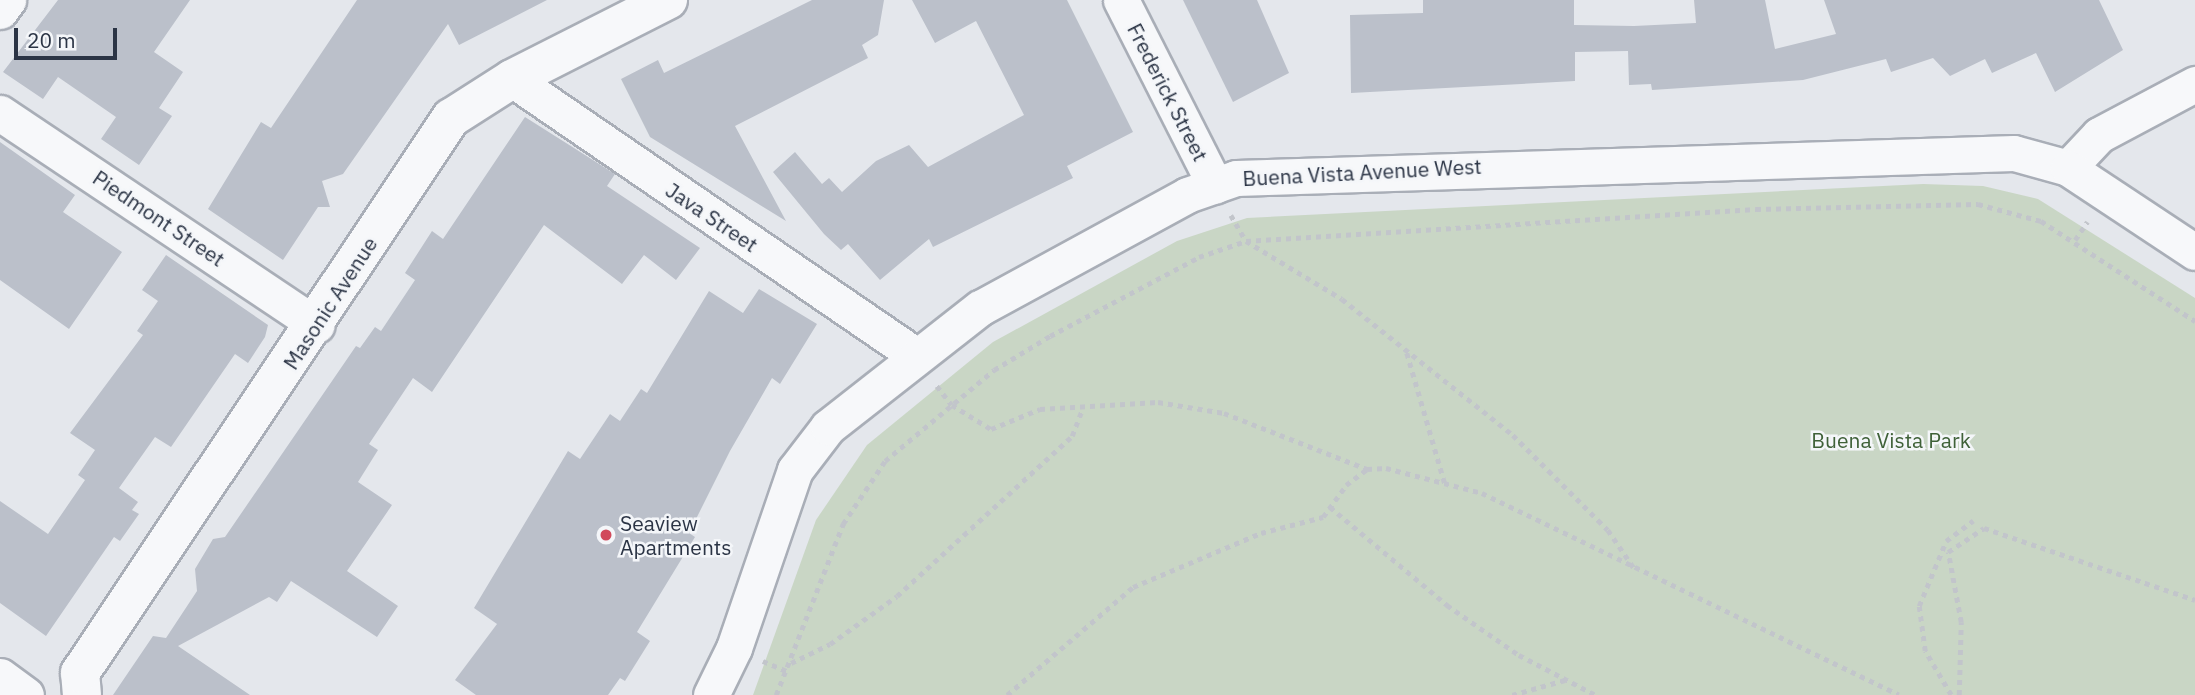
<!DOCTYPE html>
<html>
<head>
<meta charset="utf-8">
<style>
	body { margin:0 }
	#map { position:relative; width:2195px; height:695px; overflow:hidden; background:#e4e7ec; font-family:"IBM Plex Sans",sans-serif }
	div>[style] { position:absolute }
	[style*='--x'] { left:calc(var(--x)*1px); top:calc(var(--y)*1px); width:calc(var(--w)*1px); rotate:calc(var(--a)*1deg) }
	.green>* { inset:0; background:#c9d6c5 }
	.building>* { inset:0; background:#bbc0ca }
	.path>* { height:4.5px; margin-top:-2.25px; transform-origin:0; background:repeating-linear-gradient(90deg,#c2c5cb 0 5px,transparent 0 10px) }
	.roads { filter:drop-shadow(2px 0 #a9aeb7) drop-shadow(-2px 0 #a9aeb7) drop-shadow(0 2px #a9aeb7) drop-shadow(0 -2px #a9aeb7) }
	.minor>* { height:35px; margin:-17.5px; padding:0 17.5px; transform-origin:17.5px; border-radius:17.5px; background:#f7f8fa }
	.tertiary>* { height:38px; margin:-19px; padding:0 19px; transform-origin:19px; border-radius:19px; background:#f7f8fa }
	.dots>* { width:19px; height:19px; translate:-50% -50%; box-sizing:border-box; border:4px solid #f4f6f9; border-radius:50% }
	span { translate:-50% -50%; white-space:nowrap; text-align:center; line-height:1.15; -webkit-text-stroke:5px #f4f6f9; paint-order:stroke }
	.street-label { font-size:21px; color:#2b3445 }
	.park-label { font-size:21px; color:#3f6138 }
	.poi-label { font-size:21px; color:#2b3445 }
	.left { translate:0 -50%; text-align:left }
	.scale { position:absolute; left:14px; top:28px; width:103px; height:32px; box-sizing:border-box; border:4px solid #2b3445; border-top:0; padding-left:9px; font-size:21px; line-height:24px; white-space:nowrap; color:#2b3445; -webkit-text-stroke:5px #f4f6f9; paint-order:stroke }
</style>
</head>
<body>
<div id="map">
	<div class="green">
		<i style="clip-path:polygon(1923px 184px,1983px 186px,2038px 199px,2195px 298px,2195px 695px,753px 695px,816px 520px,867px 445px,993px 342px,1177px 241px,1247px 218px)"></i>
	</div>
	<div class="building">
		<i style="clip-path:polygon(58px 0,190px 0,154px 52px,183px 72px,159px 108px,172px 116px,139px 165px,101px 139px,116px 117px,58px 77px,43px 99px,3px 72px)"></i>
		<i style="clip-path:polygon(357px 0,547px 0,459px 45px,448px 24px,343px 174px,322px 181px,330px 207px,318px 207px,283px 260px,208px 209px,261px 122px,271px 128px)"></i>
		<i style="clip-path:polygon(812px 0,884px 0,878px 35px,862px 45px,868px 58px,735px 126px,786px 221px,650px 137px,621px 79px,658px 60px,664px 73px)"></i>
		<i style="clip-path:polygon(912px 0,1067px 0,1133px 132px,1067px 166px,1073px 178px,933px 247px,929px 239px,880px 280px,848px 244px,841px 250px,824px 234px,773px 172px,795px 152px,822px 184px,829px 178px,842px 192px,876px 161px,909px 145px,928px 167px,1024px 115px,976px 21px,935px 43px)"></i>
		<i style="clip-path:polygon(1183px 0,1257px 0,1289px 73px,1233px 102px)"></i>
		<i style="clip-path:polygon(1423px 0,1574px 0,1574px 25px,1634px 26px,1696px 23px,1694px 0,1765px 0,1775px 49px,1836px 34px,1824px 0,2099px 0,2123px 50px,2055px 92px,2036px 53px,1992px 73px,1985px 59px,1950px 76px,1933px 58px,1891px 72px,1886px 59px,1803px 80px,1652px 90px,1651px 84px,1629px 85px,1628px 51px,1575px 52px,1575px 81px,1351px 93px,1350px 15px,1423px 13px)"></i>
		<i style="clip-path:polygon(525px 117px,615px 174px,607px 186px,700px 248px,676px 280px,644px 255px,622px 284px,544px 225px,432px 392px,413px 378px,369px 444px,378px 450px,358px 482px,392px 505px,347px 571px,398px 606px,377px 637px,291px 581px,277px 602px,269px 597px,178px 646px,250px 695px,113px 695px,153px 636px,166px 638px,197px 591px,195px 569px,213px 539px,225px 537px,356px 346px,360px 348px,375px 327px,381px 331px,415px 280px,405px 273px,432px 231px,443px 239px)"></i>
		<i style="clip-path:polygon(0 142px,75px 195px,63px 212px,122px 252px,69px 329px,0 280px)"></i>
		<i style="clip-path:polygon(166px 255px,268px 325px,265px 337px,248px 363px,235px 354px,171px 447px,155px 437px,119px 488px,138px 502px,132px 510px,139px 514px,120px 541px,114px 537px,46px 636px,0 603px,0 501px,48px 534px,85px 480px,78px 475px,95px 450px,70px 433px,143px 335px,137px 331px,158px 301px,142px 290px)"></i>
		<i style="clip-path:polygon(759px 289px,817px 324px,780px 384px,772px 378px,730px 451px,689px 533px,695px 537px,637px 632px,650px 641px,625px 681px,620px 678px,608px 695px,476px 695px,455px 680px,497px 624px,474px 608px,568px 451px,580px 459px,610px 414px,620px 421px,641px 389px,647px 393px,709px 291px,743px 313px)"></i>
	</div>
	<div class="path">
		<i style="--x:1231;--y:215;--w:30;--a:60"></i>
		<i style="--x:1246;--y:241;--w:112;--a:31.1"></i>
		<i style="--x:1342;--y:299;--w:218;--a:38.5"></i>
		<i style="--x:1513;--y:435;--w:134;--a:45"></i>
		<i style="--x:1608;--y:530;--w:46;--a:55.6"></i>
		<i style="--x:2075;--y:240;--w:22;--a:-56"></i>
		<i style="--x:1407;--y:353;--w:140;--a:73.8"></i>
		<i style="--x:937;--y:386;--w:24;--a:52"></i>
		<i style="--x:952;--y:405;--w:46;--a:31.6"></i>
		<i style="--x:991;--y:429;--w:53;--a:-22.2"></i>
		<i style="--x:1040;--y:409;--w:118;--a:-3.4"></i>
		<i style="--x:1158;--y:402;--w:67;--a:9.5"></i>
		<i style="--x:1224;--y:413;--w:154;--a:21.4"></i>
		<i style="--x:1330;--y:507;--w:153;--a:39.9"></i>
		<i style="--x:1447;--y:605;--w:88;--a:34.8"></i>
		<i style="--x:1519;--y:655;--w:87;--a:27.5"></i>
		<i style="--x:763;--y:661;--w:26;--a:23"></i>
		<i style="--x:791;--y:663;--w:43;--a:-26"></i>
		<i style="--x:830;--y:644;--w:82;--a:-35.6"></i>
		<i style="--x:897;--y:596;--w:237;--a:-42.4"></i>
		<i style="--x:1072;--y:436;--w:30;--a:-69"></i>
		<i style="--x:776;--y:695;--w:184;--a:-68.6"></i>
		<i style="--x:843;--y:524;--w:76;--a:-56.3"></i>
		<i style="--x:885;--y:461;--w:142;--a:-39.9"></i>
		<i style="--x:994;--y:370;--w:66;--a:-31.3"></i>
		<i style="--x:1050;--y:336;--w:169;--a:-27.9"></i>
		<i style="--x:1199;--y:257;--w:50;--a:-18.8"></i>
		<i style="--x:1246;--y:241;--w:511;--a:-3.59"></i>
		<i style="--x:1756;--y:209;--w:222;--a:-1.3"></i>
		<i style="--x:1978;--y:204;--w:65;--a:15.1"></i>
		<i style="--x:2041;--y:221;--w:184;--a:33"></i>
		<i style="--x:1007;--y:695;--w:166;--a:-40.6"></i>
		<i style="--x:1133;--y:587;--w:139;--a:-22.9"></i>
		<i style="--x:1261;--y:533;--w:64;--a:-14.5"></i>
		<i style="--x:1323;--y:517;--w:39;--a:-54"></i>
		<i style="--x:1346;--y:485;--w:26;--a:-37"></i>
		<i style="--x:1367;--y:469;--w:19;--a:-3"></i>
		<i style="--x:1386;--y:468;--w:99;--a:14.6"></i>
		<i style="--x:1482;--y:493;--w:463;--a:25.8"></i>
		<i style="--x:1512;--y:695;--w:55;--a:-15.8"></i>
		<i style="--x:1951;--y:695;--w:51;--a:-120.6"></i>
		<i style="--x:1925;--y:651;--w:45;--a:-97.6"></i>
		<i style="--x:1919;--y:606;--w:70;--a:-67.4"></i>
		<i style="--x:1946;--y:541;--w:34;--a:-37"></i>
		<i style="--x:1959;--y:695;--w:73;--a:-88.4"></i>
		<i style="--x:1961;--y:622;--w:71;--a:-100.5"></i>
		<i style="--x:1948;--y:552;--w:43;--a:-33.7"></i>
		<i style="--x:1984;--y:528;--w:223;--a:18.8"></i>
	</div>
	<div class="roads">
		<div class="minor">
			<i style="--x:1121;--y:0;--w:208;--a:63.1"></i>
			<i style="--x:0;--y:11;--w:14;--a:-54"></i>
			<i style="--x:512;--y:79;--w:487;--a:34.4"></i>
			<i style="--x:0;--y:113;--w:381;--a:33.8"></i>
			<i style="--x:2068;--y:168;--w:45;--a:-46.8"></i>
			<i style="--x:2099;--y:135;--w:109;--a:-28"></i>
			<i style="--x:0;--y:676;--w:32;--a:36"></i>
			<i style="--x:711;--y:695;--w:52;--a:-63.9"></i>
			<i style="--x:734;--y:648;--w:188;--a:-71.1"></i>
			<i style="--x:795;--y:470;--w:54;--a:-52.5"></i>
			<i style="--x:828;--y:427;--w:193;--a:-38.1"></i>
			<i style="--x:980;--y:308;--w:236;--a:-28.6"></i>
			<i style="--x:1187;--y:195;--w:52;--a:-19.1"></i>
			<i style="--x:1236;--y:178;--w:778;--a:-1.84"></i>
			<i style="--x:2014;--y:153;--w:56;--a:15.5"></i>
			<i style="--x:2068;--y:168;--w:152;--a:33.5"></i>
		</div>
		<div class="tertiary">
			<i style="--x:82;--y:695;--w:22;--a:-95"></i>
			<i style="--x:80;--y:673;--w:668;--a:-56.24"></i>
			<i style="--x:451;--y:118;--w:72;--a:-32.6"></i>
			<i style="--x:512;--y:79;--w:175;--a:-26.9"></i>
		</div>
	</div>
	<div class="dots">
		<i style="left:606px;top:535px;background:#d1495b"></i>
	</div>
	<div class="street-label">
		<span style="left:1168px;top:92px;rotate:63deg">Frederick Street</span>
		<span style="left:1362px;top:172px;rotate:-3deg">Buena Vista Avenue West</span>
		<span style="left:712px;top:217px;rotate:34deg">Java Street</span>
		<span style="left:159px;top:218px;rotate:34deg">Piedmont Street</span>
		<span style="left:330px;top:303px;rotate:-57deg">Masonic Avenue</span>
	</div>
	<div class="park-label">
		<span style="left:1891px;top:440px">Buena Vista Park</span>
	</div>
	<div class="poi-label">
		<span class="left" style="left:620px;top:535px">Seaview<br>Apartments</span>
	</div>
	<div class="scale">20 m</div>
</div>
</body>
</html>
